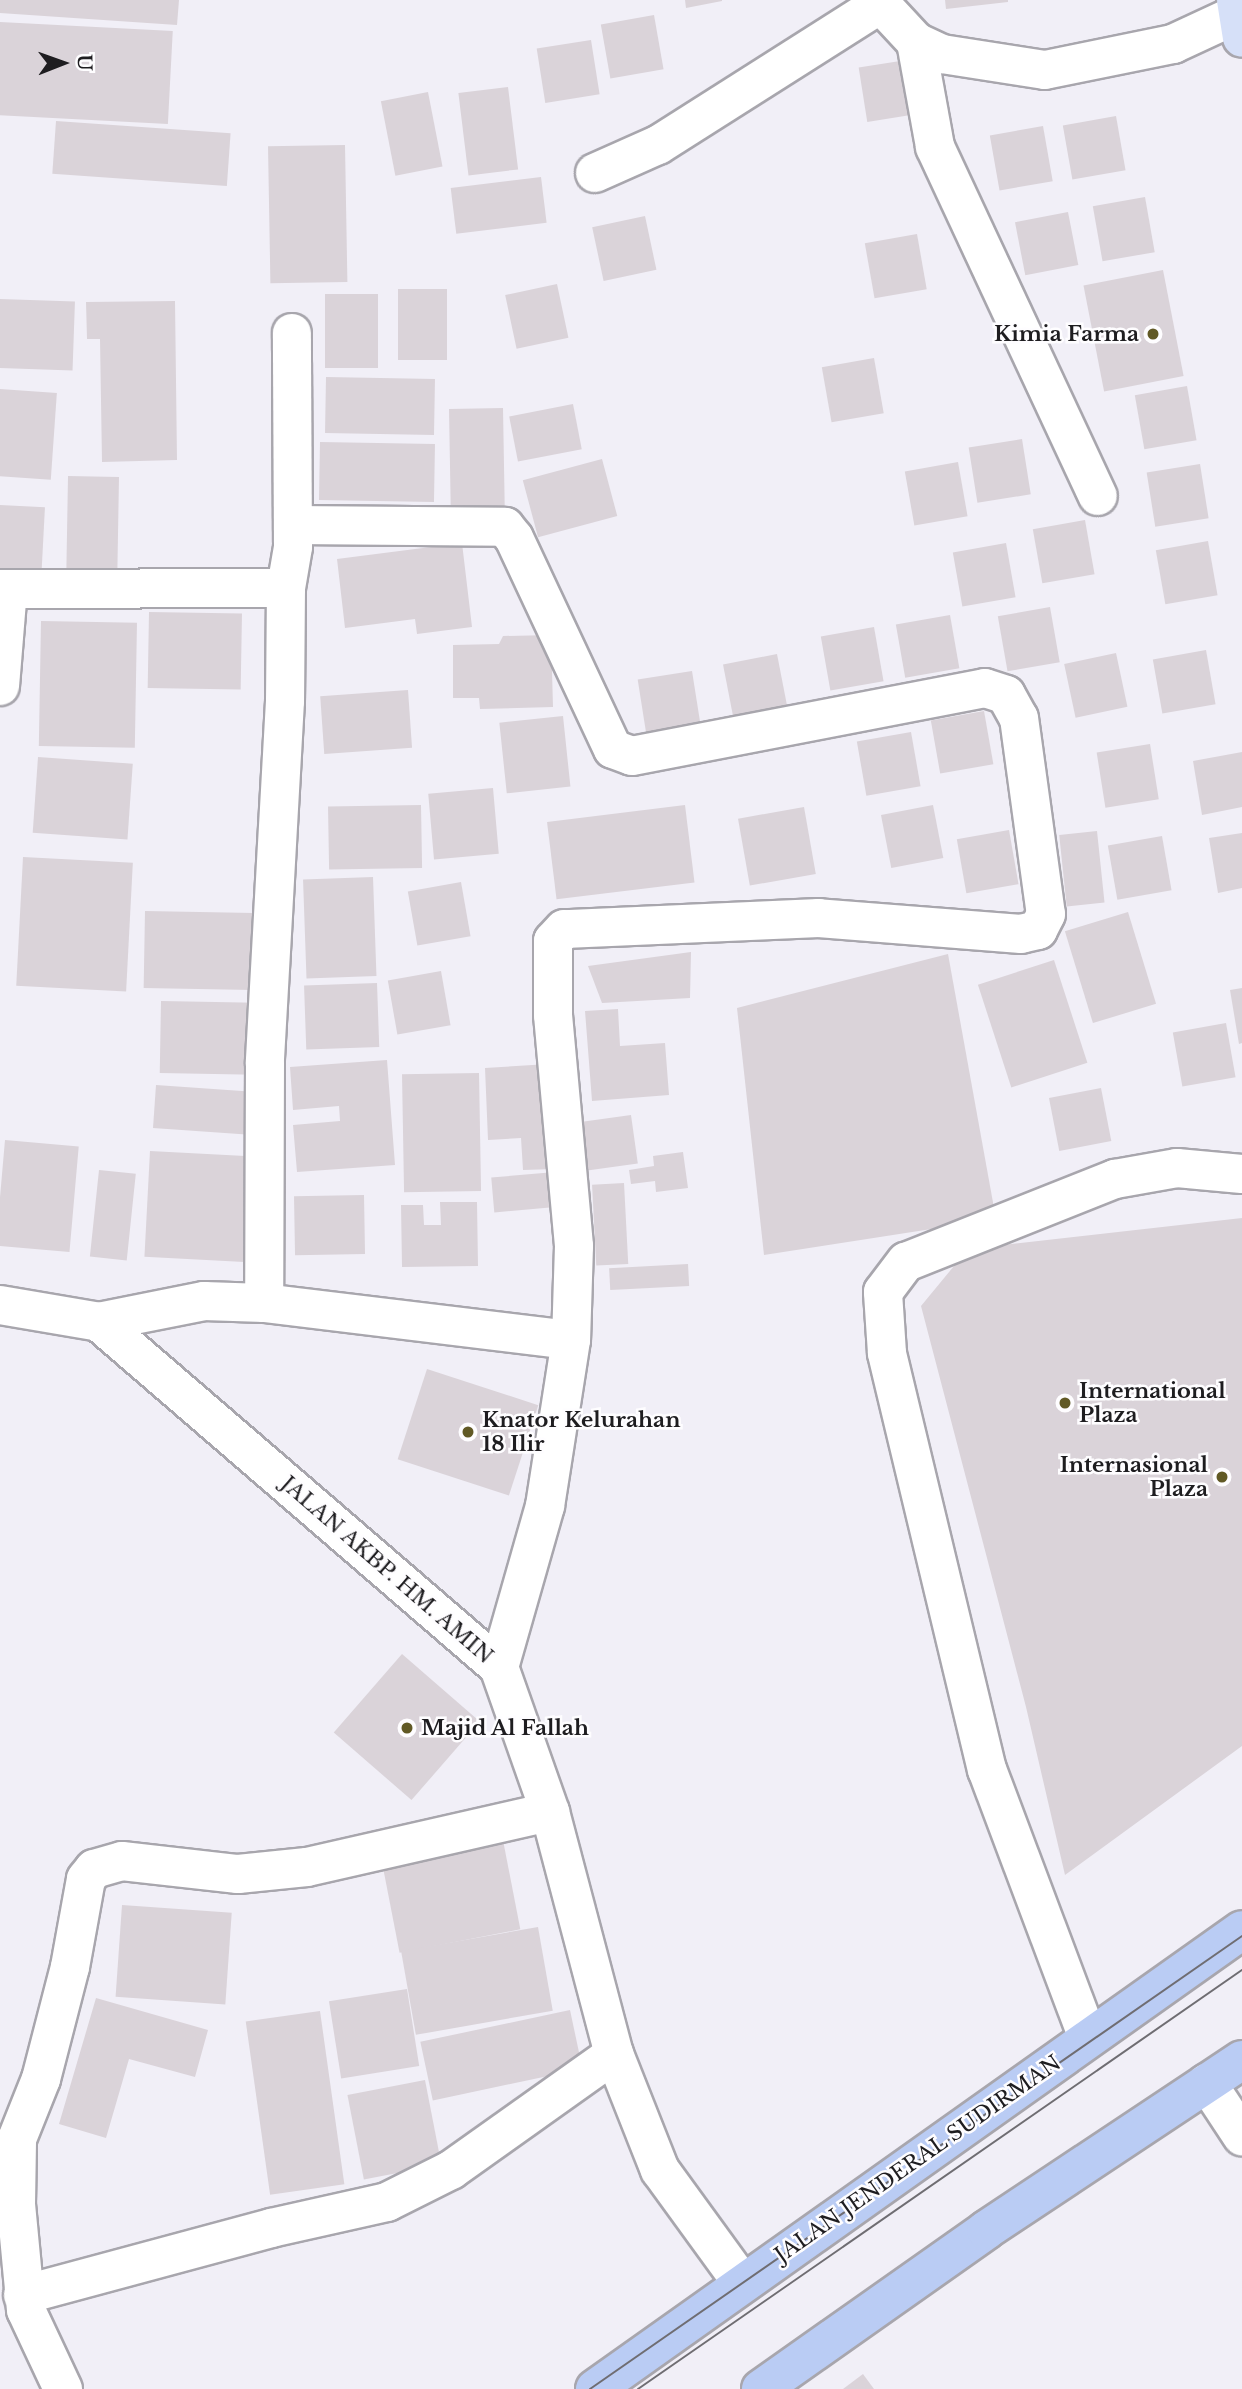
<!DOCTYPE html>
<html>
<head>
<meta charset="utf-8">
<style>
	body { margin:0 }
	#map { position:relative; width:1242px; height:2389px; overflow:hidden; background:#f1eff7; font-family:"Libre Baskerville",serif }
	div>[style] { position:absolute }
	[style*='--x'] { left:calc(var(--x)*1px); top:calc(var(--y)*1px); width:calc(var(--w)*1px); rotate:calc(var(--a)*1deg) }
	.building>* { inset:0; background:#dad3d9; transform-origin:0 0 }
	.roads { filter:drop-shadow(2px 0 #a8a6ad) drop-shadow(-2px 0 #a8a6ad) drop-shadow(0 2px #a8a6ad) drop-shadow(0 -2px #a8a6ad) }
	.minor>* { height:38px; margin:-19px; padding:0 19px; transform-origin:19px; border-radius:19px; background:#fff }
	.major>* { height:38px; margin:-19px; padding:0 19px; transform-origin:19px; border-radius:19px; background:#d6e0f8 }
	.highway>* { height:38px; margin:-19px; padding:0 19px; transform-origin:19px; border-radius:19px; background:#baccf4 }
	.tram>* { height:2px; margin:-1px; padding:0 1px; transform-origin:1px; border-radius:1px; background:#6f6d72 }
	.dots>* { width:19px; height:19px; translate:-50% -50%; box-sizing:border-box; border:4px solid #fefdff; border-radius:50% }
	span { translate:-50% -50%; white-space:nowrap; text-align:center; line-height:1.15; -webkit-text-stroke:5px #fefdff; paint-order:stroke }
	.poi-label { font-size:21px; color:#1e1d20; font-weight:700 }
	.right { translate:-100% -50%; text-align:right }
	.left { translate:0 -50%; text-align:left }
	.street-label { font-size:21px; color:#1e1d20 }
	.north { position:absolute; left:28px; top:28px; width:70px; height:70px; -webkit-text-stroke:5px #fefdff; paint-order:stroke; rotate:89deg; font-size:19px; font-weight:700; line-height:28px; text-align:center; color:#1e1d20 }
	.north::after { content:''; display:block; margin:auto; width:24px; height:32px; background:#1e1d20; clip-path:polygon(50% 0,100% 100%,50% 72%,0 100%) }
</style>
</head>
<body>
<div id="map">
	<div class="building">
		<i style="clip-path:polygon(0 0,179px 0,177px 25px,0 13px)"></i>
		<i style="clip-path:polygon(685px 0,722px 0,722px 1px,686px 8px)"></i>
		<i style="clip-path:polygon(945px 0,1008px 0,1008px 2px,946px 9px)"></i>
		<i style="left:654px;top:15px;width:55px;height:54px;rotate:80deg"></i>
		<i style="left:0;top:22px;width:173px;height:93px;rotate:3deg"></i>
		<i style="left:591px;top:40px;width:55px;height:55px;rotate:81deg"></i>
		<i style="left:913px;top:59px;width:55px;height:55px;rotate:81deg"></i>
		<i style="left:508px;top:87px;width:83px;height:50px;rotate:83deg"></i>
		<i style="left:428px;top:92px;width:76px;height:48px;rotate:79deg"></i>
		<i style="left:1116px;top:116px;width:55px;height:54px;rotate:80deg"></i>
		<i style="left:56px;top:121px;width:175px;height:53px;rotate:4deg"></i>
		<i style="left:1043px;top:126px;width:56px;height:54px;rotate:80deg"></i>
		<i style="left:345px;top:145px;width:137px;height:77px;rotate:89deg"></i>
		<i style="left:541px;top:177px;width:46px;height:91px;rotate:83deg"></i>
		<i style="left:1145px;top:197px;width:56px;height:53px;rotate:80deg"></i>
		<i style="left:1068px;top:212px;width:54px;height:54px;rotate:79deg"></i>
		<i style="left:645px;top:216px;width:55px;height:54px;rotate:78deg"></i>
		<i style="left:917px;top:234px;width:56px;height:53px;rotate:80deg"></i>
		<i style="left:1163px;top:270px;width:108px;height:81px;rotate:79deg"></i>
		<i style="left:557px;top:284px;width:55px;height:53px;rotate:78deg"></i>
		<i style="left:398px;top:289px;width:49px;height:71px"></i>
		<i style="left:325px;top:294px;width:53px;height:74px"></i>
		<i style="left:0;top:299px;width:75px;height:69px;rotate:2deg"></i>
		<i style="clip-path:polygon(175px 301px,177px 460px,102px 462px,100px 339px,87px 339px,86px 302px)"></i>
		<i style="left:874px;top:358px;width:56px;height:53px;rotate:80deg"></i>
		<i style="left:326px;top:377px;width:109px;height:56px;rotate:1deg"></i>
		<i style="left:1187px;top:386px;width:55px;height:53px;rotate:80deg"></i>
		<i style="left:0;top:389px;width:57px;height:87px;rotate:4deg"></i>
		<i style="left:573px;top:404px;width:46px;height:65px;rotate:79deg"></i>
		<i style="left:503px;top:408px;width:103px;height:54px;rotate:89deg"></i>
		<i style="left:1022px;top:439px;width:56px;height:54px;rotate:81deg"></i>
		<i style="left:320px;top:442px;width:115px;height:58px;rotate:1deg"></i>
		<i style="left:602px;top:459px;width:59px;height:82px;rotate:75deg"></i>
		<i style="left:958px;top:462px;width:55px;height:54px;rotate:80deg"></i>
		<i style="left:1200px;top:464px;width:55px;height:54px;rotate:81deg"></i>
		<i style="left:119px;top:477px;width:109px;height:51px;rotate:91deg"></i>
		<i style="left:0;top:505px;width:45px;height:66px;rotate:3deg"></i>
		<i style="left:1085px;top:520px;width:55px;height:53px;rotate:80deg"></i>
		<i style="left:1208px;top:541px;width:55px;height:53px;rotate:80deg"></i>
		<i style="clip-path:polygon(462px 543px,472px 627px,417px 634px,415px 619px,345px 628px,337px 559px)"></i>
		<i style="left:1006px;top:543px;width:55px;height:54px;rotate:80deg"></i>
		<i style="left:1050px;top:607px;width:56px;height:53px;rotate:80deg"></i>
		<i style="left:149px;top:612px;width:93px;height:76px;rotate:1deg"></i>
		<i style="left:950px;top:615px;width:54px;height:55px;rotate:80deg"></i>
		<i style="left:41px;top:621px;width:96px;height:125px;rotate:1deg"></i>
		<i style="left:874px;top:627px;width:55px;height:54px;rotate:80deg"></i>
		<i style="clip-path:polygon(551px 635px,553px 707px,480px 709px,479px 698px,453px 698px,453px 645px,499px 644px,503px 636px)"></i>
		<i style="left:1206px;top:650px;width:55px;height:54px;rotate:80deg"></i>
		<i style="left:1116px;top:653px;width:55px;height:53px;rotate:78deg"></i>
		<i style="left:777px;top:654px;width:54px;height:55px;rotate:79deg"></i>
		<i style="left:692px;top:671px;width:55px;height:55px;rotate:81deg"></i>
		<i style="left:408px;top:690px;width:58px;height:88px;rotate:86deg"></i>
		<i style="left:984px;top:711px;width:54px;height:54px;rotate:80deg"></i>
		<i style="left:563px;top:716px;width:71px;height:64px;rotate:84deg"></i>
		<i style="left:911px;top:732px;width:55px;height:55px;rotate:80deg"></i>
		<i style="left:1150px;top:744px;width:56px;height:54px;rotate:81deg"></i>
		<i style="clip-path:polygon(1242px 752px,1242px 807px,1202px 815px,1193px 761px)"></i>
		<i style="left:38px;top:757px;width:95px;height:76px;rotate:4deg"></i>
		<i style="left:493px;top:788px;width:66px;height:65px;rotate:85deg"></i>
		<i style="left:421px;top:805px;width:63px;height:93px;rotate:89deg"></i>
		<i style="left:685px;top:805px;width:78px;height:139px;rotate:83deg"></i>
		<i style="left:933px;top:805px;width:54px;height:53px;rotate:79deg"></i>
		<i style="left:804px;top:807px;width:68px;height:67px;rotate:80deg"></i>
		<i style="left:1009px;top:830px;width:55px;height:53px;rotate:80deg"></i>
		<i style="left:1097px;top:831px;width:72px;height:38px;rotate:84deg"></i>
		<i style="clip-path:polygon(1242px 833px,1242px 888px,1218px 893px,1209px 838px)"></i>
		<i style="left:1162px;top:836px;width:55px;height:55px;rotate:80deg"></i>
		<i style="left:23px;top:857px;width:110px;height:129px;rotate:3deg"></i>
		<i style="left:373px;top:877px;width:99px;height:70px;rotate:88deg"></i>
		<i style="left:461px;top:882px;width:55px;height:54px;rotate:80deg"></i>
		<i style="left:145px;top:911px;width:109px;height:77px;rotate:1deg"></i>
		<i style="left:1128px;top:912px;width:96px;height:66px;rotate:73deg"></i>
		<i style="clip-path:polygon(691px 952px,690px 998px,602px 1003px,588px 966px)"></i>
		<i style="clip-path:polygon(948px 954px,996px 1219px,764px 1255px,737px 1008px)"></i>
		<i style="left:1054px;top:960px;width:108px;height:80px;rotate:72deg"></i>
		<i style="left:441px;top:971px;width:55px;height:54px;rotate:80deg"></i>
		<i style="left:377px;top:983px;width:64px;height:73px;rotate:88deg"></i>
		<i style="clip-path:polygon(1242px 988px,1242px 1043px,1239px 1044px,1230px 990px)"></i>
		<i style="left:161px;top:1001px;width:95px;height:72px;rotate:1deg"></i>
		<i style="clip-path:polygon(618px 1009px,620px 1046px,665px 1043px,669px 1095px,592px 1101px,585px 1011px)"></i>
		<i style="left:1226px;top:1023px;width:55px;height:54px;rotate:80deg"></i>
		<i style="clip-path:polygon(387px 1060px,395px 1165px,297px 1172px,293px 1125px,340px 1121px,339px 1106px,293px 1110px,290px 1067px)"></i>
		<i style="clip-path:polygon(549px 1064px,554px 1169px,523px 1170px,521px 1138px,488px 1140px,485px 1068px)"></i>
		<i style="left:479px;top:1073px;width:118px;height:77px;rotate:89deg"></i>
		<i style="left:156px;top:1085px;width:97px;height:43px;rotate:4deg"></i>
		<i style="left:1101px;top:1088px;width:54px;height:53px;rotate:79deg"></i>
		<i style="left:631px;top:1115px;width:49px;height:51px;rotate:82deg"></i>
		<i style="left:5px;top:1140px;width:74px;height:106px;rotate:5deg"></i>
		<i style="left:150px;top:1151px;width:100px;height:106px;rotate:3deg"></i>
		<i style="clip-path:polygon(683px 1152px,688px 1188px,656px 1192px,655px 1181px,631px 1184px,629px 1170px,654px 1166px,653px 1156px)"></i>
		<i style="left:99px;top:1170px;width:37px;height:87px;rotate:6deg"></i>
		<i style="left:555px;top:1172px;width:35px;height:64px;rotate:85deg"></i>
		<i style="left:624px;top:1183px;width:81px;height:32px;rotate:87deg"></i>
		<i style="left:364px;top:1195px;width:59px;height:70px;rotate:89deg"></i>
		<i style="clip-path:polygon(440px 1202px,477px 1202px,478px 1266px,402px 1267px,401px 1205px,423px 1205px,424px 1225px,441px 1225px)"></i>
		<i style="clip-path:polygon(1242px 1218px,1242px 1746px,1065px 1875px,1026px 1707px,921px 1306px,968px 1249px)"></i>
		<i style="left:688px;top:1264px;width:22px;height:79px;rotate:87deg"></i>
		<i style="left:427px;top:1369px;width:117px;height:95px;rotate:18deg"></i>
		<i style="left:402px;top:1654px;width:103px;height:104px;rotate:41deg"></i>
		<i style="left:502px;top:1835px;width:96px;height:123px;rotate:79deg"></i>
		<i style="left:122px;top:1905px;width:110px;height:92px;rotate:4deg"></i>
		<i style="left:538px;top:1927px;width:85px;height:139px;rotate:80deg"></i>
		<i style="left:407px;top:1989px;width:78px;height:79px;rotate:81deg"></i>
		<i style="clip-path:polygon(96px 1998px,208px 2030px,195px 2077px,129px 2059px,106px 2138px,59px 2124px)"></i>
		<i style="left:570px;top:2010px;width:60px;height:153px;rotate:78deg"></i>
		<i style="left:320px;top:2011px;width:175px;height:75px;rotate:82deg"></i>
		<i style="left:425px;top:2080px;width:86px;height:79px;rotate:79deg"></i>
		<i style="clip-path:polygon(863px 2374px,874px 2389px,843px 2389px)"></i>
	</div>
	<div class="roads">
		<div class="minor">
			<i style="--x:877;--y:0;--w:57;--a:47.1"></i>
			<i style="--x:916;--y:42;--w:29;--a:25"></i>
			<i style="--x:942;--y:54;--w:104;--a:8.8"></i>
			<i style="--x:1045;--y:70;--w:131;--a:-11.5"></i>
			<i style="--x:1173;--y:44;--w:76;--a:-24.9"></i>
			<i style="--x:916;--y:42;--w:107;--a:79.7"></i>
			<i style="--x:935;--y:147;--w:385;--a:65"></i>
			<i style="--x:595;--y:173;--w:69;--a:-24"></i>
			<i style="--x:658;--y:145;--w:263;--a:-32.4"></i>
			<i style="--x:293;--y:525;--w:212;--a:0.5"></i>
			<i style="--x:505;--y:527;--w:14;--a:51"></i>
			<i style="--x:514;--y:538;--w:233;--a:64.9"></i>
			<i style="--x:613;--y:749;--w:20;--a:20"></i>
			<i style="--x:632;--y:756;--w:359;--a:-10.9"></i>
			<i style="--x:985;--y:688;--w:22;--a:18"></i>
			<i style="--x:1006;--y:695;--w:26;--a:61"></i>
			<i style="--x:1019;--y:718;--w:198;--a:82.2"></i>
			<i style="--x:1046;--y:914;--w:18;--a:117"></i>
			<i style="--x:1038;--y:930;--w:17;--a:167"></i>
			<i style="--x:1021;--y:934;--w:203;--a:-175.5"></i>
			<i style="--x:819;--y:918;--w:255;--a:177.5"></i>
			<i style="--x:564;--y:929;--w:16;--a:133"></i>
			<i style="--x:553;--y:941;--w:74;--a:90"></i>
			<i style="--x:553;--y:1015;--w:232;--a:84.8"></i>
			<i style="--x:574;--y:1246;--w:94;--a:91.8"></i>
			<i style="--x:571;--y:1340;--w:168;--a:98.9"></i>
			<i style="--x:545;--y:1506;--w:167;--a:105.9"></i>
			<i style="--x:286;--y:588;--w:42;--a:-80.3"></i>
			<i style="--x:293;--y:547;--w:214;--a:-90.3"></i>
			<i style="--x:0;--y:589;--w:286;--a:-0.2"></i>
			<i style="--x:286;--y:588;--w:113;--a:90.5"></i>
			<i style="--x:285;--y:701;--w:363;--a:93.2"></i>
			<i style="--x:265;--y:1063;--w:240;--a:90.2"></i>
			<i style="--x:264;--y:1303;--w:60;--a:-178.1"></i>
			<i style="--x:204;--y:1301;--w:107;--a:168.7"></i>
			<i style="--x:0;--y:686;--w:97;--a:-85.3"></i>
			<i style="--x:264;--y:1303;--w:309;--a:6.9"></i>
			<i style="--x:0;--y:1305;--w:100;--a:9.7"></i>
			<i style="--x:99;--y:1322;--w:528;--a:40.78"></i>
			<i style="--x:499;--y:1667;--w:154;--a:70.6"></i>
			<i style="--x:550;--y:1812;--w:250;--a:75.2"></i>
			<i style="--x:614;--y:2054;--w:125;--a:68.4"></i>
			<i style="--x:660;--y:2170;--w:140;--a:54"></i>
			<i style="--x:1088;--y:2038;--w:286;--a:-110.6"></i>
			<i style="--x:987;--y:1770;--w:429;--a:-103.5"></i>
			<i style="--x:887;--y:1353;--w:61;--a:-93.8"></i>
			<i style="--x:883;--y:1292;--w:38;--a:-53"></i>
			<i style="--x:906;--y:1262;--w:225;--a:-21.7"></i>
			<i style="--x:1115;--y:1179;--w:63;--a:-10.1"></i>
			<i style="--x:1177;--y:1168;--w:65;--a:5.3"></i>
			<i style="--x:1207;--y:2083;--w:64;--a:56.6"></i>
			<i style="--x:23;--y:2295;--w:257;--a:-15.1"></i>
			<i style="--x:271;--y:2228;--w:119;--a:-12.6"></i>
			<i style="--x:387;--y:2202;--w:72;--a:-26.6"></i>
			<i style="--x:451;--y:2170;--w:200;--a:-35.4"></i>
			<i style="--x:63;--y:2389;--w:87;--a:-115.1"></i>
			<i style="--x:26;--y:2310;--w:105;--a:-95.4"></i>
			<i style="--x:16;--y:2205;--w:66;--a:-89.1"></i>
			<i style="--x:17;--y:2139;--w:65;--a:-68.2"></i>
			<i style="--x:41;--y:2079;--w:116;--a:-75.5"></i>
			<i style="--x:70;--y:1967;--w:89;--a:-79.7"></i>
			<i style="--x:86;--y:1879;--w:13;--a:-51"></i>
			<i style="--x:94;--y:1869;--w:29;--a:-16"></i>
			<i style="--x:122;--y:1861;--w:117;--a:6.4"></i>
			<i style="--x:238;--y:1874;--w:69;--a:-5.8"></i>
			<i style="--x:307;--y:1867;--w:249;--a:-12.8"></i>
		</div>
		<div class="major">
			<i style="--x:1236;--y:0;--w:38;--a:81"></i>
		</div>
		<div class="highway">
			<i style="--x:595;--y:2389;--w:793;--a:-35.35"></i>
			<i style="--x:761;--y:2389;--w:276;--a:-35.2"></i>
			<i style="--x:986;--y:2230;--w:307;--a:-33.6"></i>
		</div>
	</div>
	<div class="tram">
		<i style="--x:590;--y:2389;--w:794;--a:-34.79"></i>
		<i style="--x:638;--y:2389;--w:735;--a:-34.75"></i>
	</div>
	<div class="dots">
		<i style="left:1153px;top:334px;background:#615925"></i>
		<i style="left:1065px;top:1403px;background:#615925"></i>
		<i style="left:468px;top:1432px;background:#615925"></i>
		<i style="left:1222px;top:1477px;background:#615925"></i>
		<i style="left:407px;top:1728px;background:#615925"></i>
	</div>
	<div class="poi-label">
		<span class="right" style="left:1139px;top:334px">Kimia Farma</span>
		<span class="left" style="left:1079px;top:1403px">International<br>Plaza</span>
		<span class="left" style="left:482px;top:1432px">Knator Kelurahan<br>18 Ilir</span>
		<span class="right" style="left:1208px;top:1477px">Internasional<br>Plaza</span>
		<span class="left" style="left:421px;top:1728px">Majid Al Fallah</span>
	</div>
	<div class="street-label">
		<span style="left:387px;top:1570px;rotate:41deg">JALAN AKBP. HM. AMIN</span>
		<span style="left:918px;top:2159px;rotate:-35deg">JALAN JENDERAL SUDIRMAN</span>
	</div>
	<div class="north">U</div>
</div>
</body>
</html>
